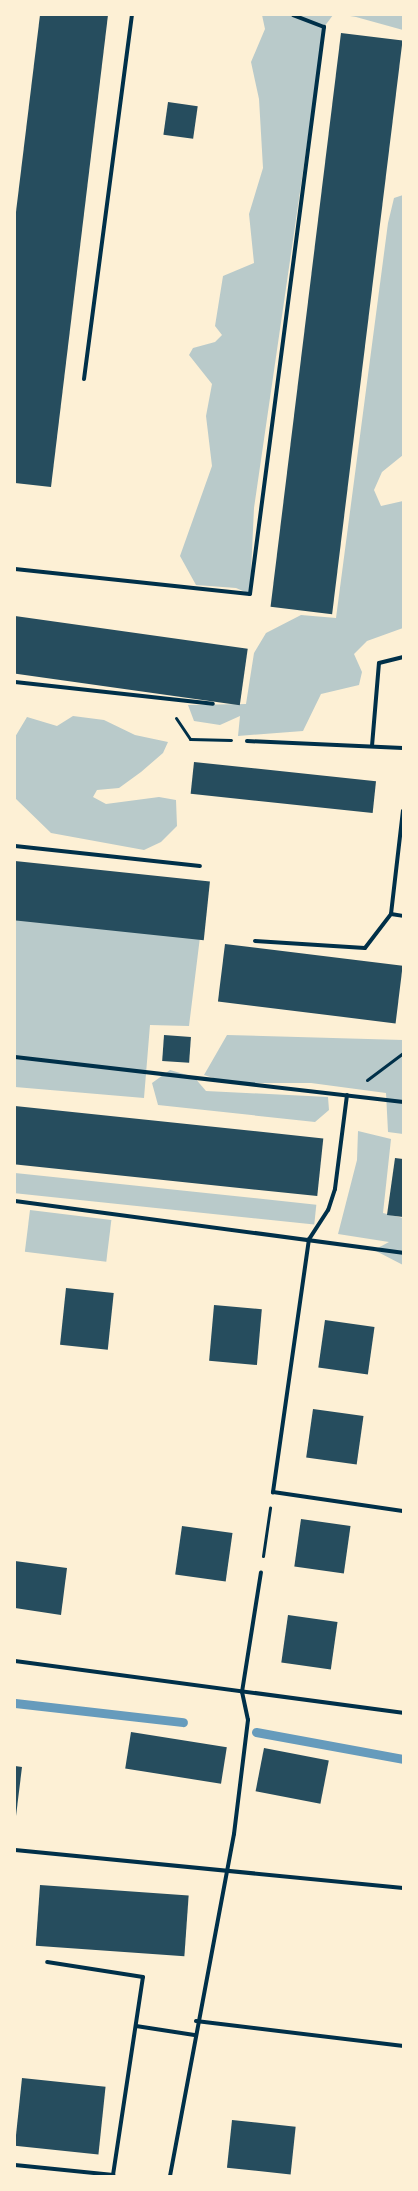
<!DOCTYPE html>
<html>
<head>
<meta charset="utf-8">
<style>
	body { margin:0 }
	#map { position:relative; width:418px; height:2191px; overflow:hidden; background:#fdf0d5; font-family:"DejaVu Sans",sans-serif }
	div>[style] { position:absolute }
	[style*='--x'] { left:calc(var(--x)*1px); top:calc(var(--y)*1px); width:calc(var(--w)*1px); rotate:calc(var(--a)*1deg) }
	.green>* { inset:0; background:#b9caca; transform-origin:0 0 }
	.stream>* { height:9px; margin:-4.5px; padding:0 4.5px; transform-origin:4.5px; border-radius:4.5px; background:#669bbc }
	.building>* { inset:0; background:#264d5e; transform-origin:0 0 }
	.path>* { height:3px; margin:-1.5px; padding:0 1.5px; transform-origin:1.5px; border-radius:1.5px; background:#003049 }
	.service>* { height:4px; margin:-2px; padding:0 2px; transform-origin:2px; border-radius:2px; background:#003049 }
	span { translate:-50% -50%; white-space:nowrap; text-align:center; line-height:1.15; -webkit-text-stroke:4.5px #fdf0d5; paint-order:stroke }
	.frame { position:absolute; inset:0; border:16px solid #fdf0d5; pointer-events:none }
</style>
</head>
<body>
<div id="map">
	<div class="green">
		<i style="clip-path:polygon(262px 15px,333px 15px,324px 27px,254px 508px,250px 594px,236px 588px,196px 585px,180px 556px,212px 466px,206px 416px,212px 384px,189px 355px,193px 348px,215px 342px,222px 335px,215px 326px,223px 276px,254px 263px,249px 214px,263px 168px,259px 99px,251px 62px,265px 29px)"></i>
		<i style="clip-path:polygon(344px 15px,403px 15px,403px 30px,356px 17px)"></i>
		<i style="clip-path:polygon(403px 195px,403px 455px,382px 472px,374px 490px,381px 506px,403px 501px,403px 628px,367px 641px,354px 654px,362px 672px,359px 685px,321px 694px,303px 731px,238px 736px,240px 716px,220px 725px,194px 721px,188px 705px,246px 704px,254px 653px,266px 633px,301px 615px,336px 618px,388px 223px,394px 198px)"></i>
		<i style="clip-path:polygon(73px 716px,104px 720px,135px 735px,168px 742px,163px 753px,141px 772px,119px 788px,97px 790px,93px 797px,106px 804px,159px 797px,176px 800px,177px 826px,161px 842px,144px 850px,51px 833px,15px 798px,15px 737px,27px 717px,57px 726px)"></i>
		<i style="clip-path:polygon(15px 918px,200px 937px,189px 1026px,150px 1025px,144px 1098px,15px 1087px)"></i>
		<i style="clip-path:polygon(227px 1035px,403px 1040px,403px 1134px,388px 1132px,386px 1093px,311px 1083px,229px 1083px,204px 1075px)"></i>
		<i style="clip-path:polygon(170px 1070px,194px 1077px,206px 1091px,328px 1097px,329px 1110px,315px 1122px,158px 1105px,152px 1083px)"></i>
		<i style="clip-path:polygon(358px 1131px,391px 1139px,383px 1213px,403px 1218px,403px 1265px,374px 1250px,389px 1242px,338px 1234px,357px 1160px)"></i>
		<i style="left:15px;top:1173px;width:303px;height:20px;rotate:6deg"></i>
		<i style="left:30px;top:1210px;width:82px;height:42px;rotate:7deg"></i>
	</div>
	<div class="stream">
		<i style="--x:15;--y:1703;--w:169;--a:6.5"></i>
		<i style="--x:256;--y:1732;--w:149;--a:10.4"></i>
	</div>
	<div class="building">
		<i style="clip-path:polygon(40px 15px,108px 15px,51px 487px,15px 483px,15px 220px)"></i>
		<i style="left:341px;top:33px;width:62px;height:578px;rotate:7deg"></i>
		<i style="left:168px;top:102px;width:30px;height:33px;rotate:8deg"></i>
		<i style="left:15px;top:616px;width:235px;height:57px;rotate:8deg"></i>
		<i style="left:194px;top:762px;width:183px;height:32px;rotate:6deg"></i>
		<i style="left:15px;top:861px;width:196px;height:59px;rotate:6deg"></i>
		<i style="left:225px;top:944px;width:179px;height:58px;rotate:7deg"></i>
		<i style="left:164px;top:1035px;width:27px;height:26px;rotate:4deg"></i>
		<i style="left:15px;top:1106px;width:310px;height:58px;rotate:6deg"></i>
		<i style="clip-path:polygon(395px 1158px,403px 1159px,403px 1217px,387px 1215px)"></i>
		<i style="left:66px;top:1288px;width:48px;height:57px;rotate:6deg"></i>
		<i style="left:214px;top:1305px;width:48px;height:56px;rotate:5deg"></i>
		<i style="left:325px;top:1320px;width:50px;height:48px;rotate:8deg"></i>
		<i style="left:313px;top:1409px;width:51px;height:49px;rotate:8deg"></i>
		<i style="left:301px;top:1519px;width:50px;height:48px;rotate:8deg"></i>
		<i style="left:182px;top:1526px;width:51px;height:49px;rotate:8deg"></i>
		<i style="clip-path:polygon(15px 1561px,67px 1568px,61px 1615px,15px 1608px)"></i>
		<i style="left:288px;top:1615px;width:50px;height:48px;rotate:8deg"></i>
		<i style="left:131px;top:1732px;width:97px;height:37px;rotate:9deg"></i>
		<i style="left:264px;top:1748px;width:66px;height:44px;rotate:11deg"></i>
		<i style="clip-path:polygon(15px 1766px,22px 1767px,16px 1816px,15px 1816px)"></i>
		<i style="left:40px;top:1885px;width:149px;height:61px;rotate:4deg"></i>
		<i style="left:22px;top:2078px;width:84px;height:68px;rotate:6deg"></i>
		<i style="left:232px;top:2120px;width:64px;height:48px;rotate:6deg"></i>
	</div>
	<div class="path">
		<i style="--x:176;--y:718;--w:25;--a:56"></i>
		<i style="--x:190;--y:739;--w:41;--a:1.4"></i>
		<i style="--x:367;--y:1080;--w:45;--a:-36.9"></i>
		<i style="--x:263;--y:1556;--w:49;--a:-81.7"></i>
	</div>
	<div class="service">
		<i style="--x:84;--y:379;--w:367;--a:-82.5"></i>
		<i style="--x:15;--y:569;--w:236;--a:6.1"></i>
		<i style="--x:250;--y:594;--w:572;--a:-82.56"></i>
		<i style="--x:324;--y:27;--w:33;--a:-159"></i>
		<i style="--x:15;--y:682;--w:199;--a:6.3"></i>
		<i style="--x:247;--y:741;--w:156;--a:2.6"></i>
		<i style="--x:372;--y:746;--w:83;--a:-85.2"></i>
		<i style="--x:379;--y:663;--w:25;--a:-14"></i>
		<i style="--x:15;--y:846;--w:186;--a:6.2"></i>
		<i style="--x:391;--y:914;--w:104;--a:-83.4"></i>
		<i style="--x:255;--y:941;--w:110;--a:3.6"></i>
		<i style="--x:365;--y:948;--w:43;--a:-52.6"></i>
		<i style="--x:391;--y:914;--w:12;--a:9"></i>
		<i style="--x:15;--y:1057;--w:391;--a:6.6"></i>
		<i style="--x:347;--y:1095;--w:95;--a:97.3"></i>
		<i style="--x:335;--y:1189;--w:22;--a:108"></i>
		<i style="--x:328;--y:1210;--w:35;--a:123"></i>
		<i style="--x:309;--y:1239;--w:256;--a:98.1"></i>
		<i style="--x:273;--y:1492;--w:131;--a:8.3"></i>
		<i style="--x:15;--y:1201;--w:391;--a:7.6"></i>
		<i style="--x:15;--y:1661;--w:391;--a:7.6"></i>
		<i style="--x:15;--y:1850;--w:390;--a:5.6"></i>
		<i style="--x:196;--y:2021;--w:209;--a:6.9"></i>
		<i style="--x:136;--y:2026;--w:59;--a:8.8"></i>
		<i style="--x:15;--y:2165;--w:99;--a:5.8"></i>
		<i style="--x:113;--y:2175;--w:200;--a:-81.4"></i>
		<i style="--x:143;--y:1977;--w:97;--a:-171.1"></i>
		<i style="--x:170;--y:2176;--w:348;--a:-79.4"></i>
		<i style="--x:234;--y:1834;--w:115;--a:-83"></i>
		<i style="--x:248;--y:1720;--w:29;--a:-102"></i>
		<i style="--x:242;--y:1692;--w:121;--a:-81"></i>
	</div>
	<div class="frame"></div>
</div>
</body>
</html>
